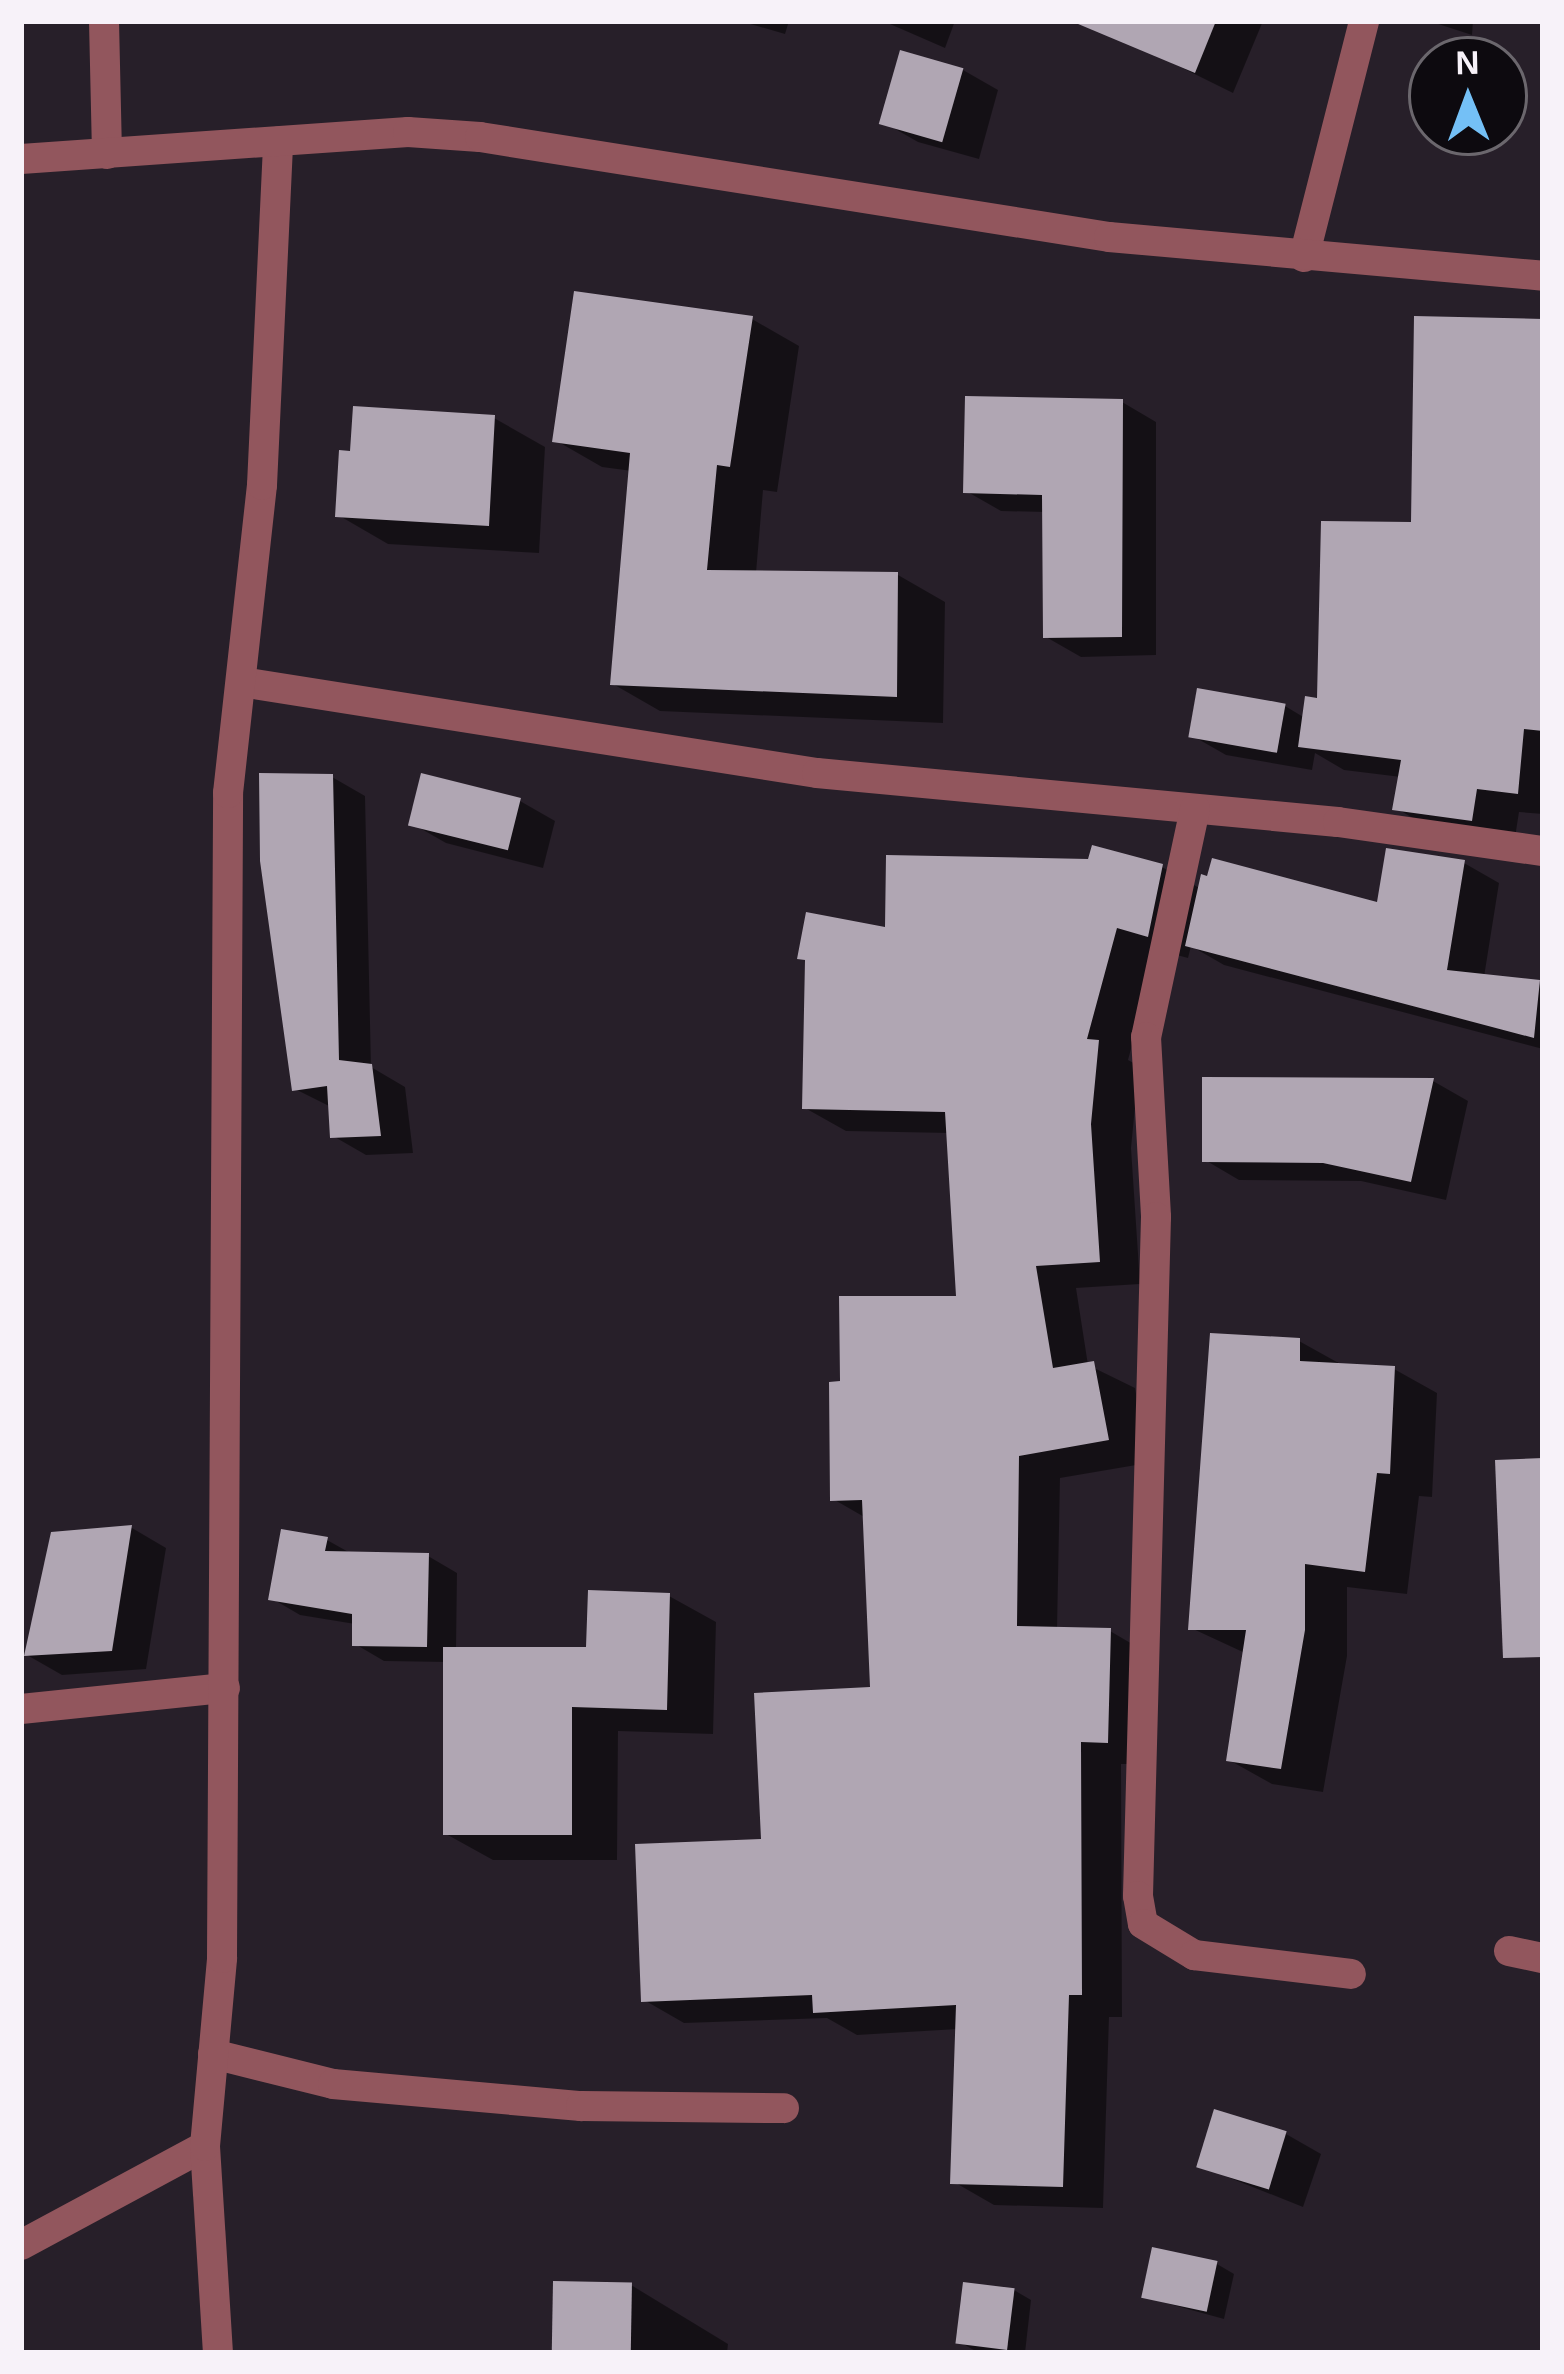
<!DOCTYPE html>
<html>
<head>
<meta charset="utf-8">
<style>
	body { margin:0 }
	#map { position:relative; width:1564px; height:2374px; overflow:hidden; background:#271f29; font-family:Arial,sans-serif }
	div>[style] { position:absolute }
	[style*='--x'] { left:calc(var(--x)*1px); top:calc(var(--y)*1px); width:calc(var(--w)*1px); rotate:calc(var(--a)*1deg) }
	.shadow>* { inset:0; background:#0007 }
	.building>* { inset:0; background:#b0a6b3; transform-origin:0 0 }
	.minor>* { height:30px; margin:-15px; padding:0 15px; transform-origin:15px; border-radius:15px; background:#92565d }
	.tertiary>* { height:30px; margin:-15px; padding:0 15px; transform-origin:15px; border-radius:15px; background:#92565d }
	span { translate:-50% -50%; white-space:nowrap; text-align:center; line-height:1.15; -webkit-text-stroke:12px #0d0a0f; paint-order:stroke }
	.frame { position:absolute; inset:0; border:24px solid #f7f2f9; pointer-events:none }
	.north { position:absolute; left:1408px; top:36px; width:120px; height:120px; box-sizing:border-box; background:#0d0a0f; border:3px solid #6b676d; border-radius:50%; rotate:359deg; font-size:33px; font-weight:700; line-height:48px; text-align:center; color:#f7f2f9 }
	.north::after { content:''; display:block; margin:auto; width:42px; height:54px; background:#74c0f6; clip-path:polygon(50% 0,100% 100%,50% 72%,0 100%) }
</style>
</head>
<body>
<div id="map">
	<div class="shadow">
		<i style="clip-path:polygon(740px 21px,789px 21px,785px 34px)"></i>
		<i style="clip-path:polygon(883px 21px,955px 21px,945px 48px)"></i>
		<i style="clip-path:polygon(1161px 21px,1263px 21px,1233px 93px,1148px 51px)"></i>
		<i style="clip-path:polygon(1429px 21px,1473px 21px,1472px 35px)"></i>
		<i style="clip-path:polygon(963px 70px,998px 90px,979px 159px,918px 142px,883px 122px)"></i>
		<i style="clip-path:polygon(752px 319px,799px 346px,777px 492px,763px 490px,756px 573px,898px 575px,945px 602px,943px 723px,660px 711px,613px 684px,632px 471px,602px 467px,555px 440px)"></i>
		<i style="clip-path:polygon(1543px 334px,1543px 814px,1519px 812px,1514px 844px,1438px 833px,1396px 808px,1401px 777px,1344px 770px,1315px 753px,1312px 770px,1226px 755px,1191px 735px,1285px 706px,1305px 718px,1414px 526px)"></i>
		<i style="clip-path:polygon(1122px 402px,1156px 422px,1156px 655px,1081px 657px,1046px 637px,1045px 512px,1001px 511px,966px 491px)"></i>
		<i style="clip-path:polygon(494px 418px,545px 447px,539px 553px,388px 544px,338px 515px)"></i>
		<i style="clip-path:polygon(332px 777px,365px 796px,371px 1067px,405px 1087px,413px 1153px,366px 1155px,333px 1136px,331px 1107px,295px 1089px)"></i>
		<i style="clip-path:polygon(520px 801px,555px 821px,543px 868px,446px 843px,411px 823px)"></i>
		<i style="clip-path:polygon(1464px 863px,1499px 883px,1484px 977px,1543px 985px,1543px 1049px,1224px 965px,1191px 946px,1188px 958px,1158px 950px,1128px 1060px,1139px 1066px,1131px 1148px,1140px 1284px,1076px 1288px,1088px 1365px,1135px 1388px,1148px 1463px,1060px 1478px,1057px 1630px,1110px 1631px,1151px 1655px,1148px 1764px,1121px 1764px,1122px 2017px,1109px 2017px,1103px 2208px,994px 2205px,954px 2182px,958px 2029px,857px 2035px,827px 2018px,684px 2023px,644px 2000px,873px 1690px,866px 1518px,833px 1499px,843px 1384px,959px 1299px,949px 1133px,846px 1131px,805px 1108px,808px 962px,800px 957px,1162px 867px,1201px 889px,1379px 906px)"></i>
		<i style="clip-path:polygon(1205px 1080px,1433px 1081px,1468px 1101px,1446px 1200px,1361px 1181px,1239px 1180px,1205px 1160px)"></i>
		<i style="clip-path:polygon(1299px 1341px,1344px 1366px,1394px 1369px,1437px 1393px,1432px 1497px,1419px 1496px,1407px 1594px,1347px 1587px,1347px 1656px,1323px 1792px,1272px 1784px,1229px 1760px,1245px 1653px,1191px 1628px)"></i>
		<i style="clip-path:polygon(132px 1528px,166px 1548px,146px 1669px,62px 1675px,27px 1655px,53px 1535px)"></i>
		<i style="clip-path:polygon(327px 1540px,352px 1554px,428px 1556px,457px 1573px,456px 1650px,589px 1650px,669px 1596px,716px 1622px,713px 1734px,618px 1731px,617px 1860px,493px 1860px,446px 1834px,446px 1662px,384px 1661px,355px 1644px,355px 1624px,300px 1615px,271px 1598px)"></i>
		<i style="clip-path:polygon(1286px 2134px,1321px 2154px,1303px 2207px,1200px 2166px)"></i>
		<i style="clip-path:polygon(1217px 2264px,1234px 2274px,1224px 2319px,1144px 2297px)"></i>
		<i style="clip-path:polygon(631px 2285px,728px 2344px,727px 2353px,555px 2353px)"></i>
		<i style="clip-path:polygon(1014px 2290px,1031px 2300px,1025px 2353px,977px 2352px,960px 2342px)"></i>
	</div>
	<div class="building">
		<i style="clip-path:polygon(1071px 21px,1216px 21px,1195px 73px)"></i>
		<i style="left:900px;top:50px;width:66px;height:77px;rotate:16deg"></i>
		<i style="clip-path:polygon(574px 291px,753px 316px,730px 467px,717px 465px,707px 570px,898px 572px,897px 697px,610px 685px,630px 453px,552px 442px)"></i>
		<i style="clip-path:polygon(1414px 316px,1543px 319px,1543px 731px,1524px 729px,1518px 794px,1477px 789px,1472px 821px,1392px 810px,1401px 760px,1298px 747px,1305px 696px,1317px 698px,1321px 521px,1411px 522px)"></i>
		<i style="clip-path:polygon(965px 396px,1123px 399px,1122px 637px,1043px 638px,1042px 495px,963px 493px)"></i>
		<i style="clip-path:polygon(353px 406px,495px 415px,489px 526px,335px 517px,339px 450px,350px 451px)"></i>
		<i style="left:1197px;top:688px;width:90px;height:50px;rotate:10deg"></i>
		<i style="clip-path:polygon(259px 773px,333px 774px,339px 1060px,372px 1064px,381px 1136px,330px 1138px,327px 1086px,292px 1091px,260px 861px)"></i>
		<i style="left:421px;top:773px;width:103px;height:54px;rotate:14deg"></i>
		<i style="clip-path:polygon(1092px 845px,1163px 864px,1148px 937px,1117px 928px,1087px 1039px,1099px 1040px,1091px 1124px,1100px 1262px,1036px 1266px,1053px 1368px,1094px 1361px,1109px 1440px,1019px 1456px,1017px 1626px,1111px 1628px,1108px 1743px,1081px 1742px,1082px 1995px,1069px 1995px,1063px 2187px,950px 2184px,956px 2005px,813px 2013px,812px 1995px,641px 2002px,635px 1844px,761px 1839px,754px 1693px,870px 1687px,862px 1500px,830px 1501px,829px 1382px,840px 1381px,839px 1296px,956px 1296px,945px 1112px,802px 1109px,805px 960px,797px 959px,806px 912px,885px 927px,886px 855px,1088px 859px)"></i>
		<i style="clip-path:polygon(1386px 848px,1465px 860px,1447px 970px,1540px 980px,1534px 1038px,1185px 946px,1201px 874px,1207px 876px,1212px 858px,1377px 902px)"></i>
		<i style="clip-path:polygon(1202px 1077px,1434px 1078px,1411px 1182px,1323px 1163px,1202px 1162px)"></i>
		<i style="clip-path:polygon(1210px 1333px,1300px 1338px,1300px 1361px,1395px 1366px,1390px 1474px,1377px 1473px,1365px 1572px,1305px 1564px,1305px 1630px,1281px 1769px,1226px 1761px,1246px 1630px,1188px 1630px)"></i>
		<i style="clip-path:polygon(1543px 1458px,1543px 1657px,1503px 1658px,1495px 1460px)"></i>
		<i style="clip-path:polygon(132px 1525px,112px 1651px,24px 1656px,51px 1532px)"></i>
		<i style="clip-path:polygon(281px 1529px,328px 1537px,325px 1551px,429px 1553px,427px 1647px,352px 1646px,352px 1614px,268px 1600px)"></i>
		<i style="clip-path:polygon(588px 1590px,670px 1593px,667px 1710px,572px 1707px,572px 1835px,443px 1835px,443px 1647px,586px 1647px)"></i>
		<i style="left:1214px;top:2109px;width:76px;height:61px;rotate:17deg"></i>
		<i style="left:1152px;top:2247px;width:67px;height:52px;rotate:12deg"></i>
		<i style="left:553px;top:2281px;width:79px;height:72px;rotate:1deg"></i>
		<i style="left:963px;top:2282px;width:52px;height:62px;rotate:7deg"></i>
	</div>
	<div class="minor">
		<i style="--x:104;--y:21;--w:133;--a:88.7"></i>
		<i style="--x:1304;--y:257;--w:244;--a:-75.7"></i>
		<i style="--x:241;--y:682;--w:583;--a:8.98"></i>
		<i style="--x:817;--y:773;--w:523;--a:5.37"></i>
		<i style="--x:1338;--y:822;--w:207;--a:8.1"></i>
		<i style="--x:1195;--y:809;--w:233;--a:102.1"></i>
		<i style="--x:1146;--y:1037;--w:180;--a:86.8"></i>
		<i style="--x:1156;--y:1217;--w:679;--a:91.52"></i>
		<i style="--x:1138;--y:1896;--w:28;--a:80"></i>
		<i style="--x:1143;--y:1924;--w:60;--a:31.3"></i>
		<i style="--x:1194;--y:1955;--w:158;--a:6.9"></i>
		<i style="--x:21;--y:1709;--w:205;--a:-5.9"></i>
		<i style="--x:1509;--y:1951;--w:35;--a:12"></i>
		<i style="--x:213;--y:2054;--w:124;--a:14"></i>
		<i style="--x:333;--y:2084;--w:249;--a:5.1"></i>
		<i style="--x:581;--y:2106;--w:203;--a:0.6"></i>
		<i style="--x:21;--y:2245;--w:209;--a:-28.3"></i>
		<i style="--x:218;--y:2353;--w:207;--a:-93.6"></i>
		<i style="--x:205;--y:2146;--w:189;--a:-84.8"></i>
		<i style="--x:222;--y:1958;--w:1165;--a:-89.7"></i>
		<i style="--x:228;--y:793;--w:310;--a:-83.7"></i>
		<i style="--x:262;--y:485;--w:344;--a:-87.3"></i>
	</div>
	<div class="tertiary">
		<i style="--x:21;--y:159;--w:388;--a:-4"></i>
		<i style="--x:408;--y:132;--w:72;--a:4"></i>
		<i style="--x:480;--y:137;--w:637;--a:9.03"></i>
		<i style="--x:1109;--y:237;--w:436;--a:5.1"></i>
	</div>
	<div class="frame"></div>
	<div class="north">N</div>
</div>
</body>
</html>
